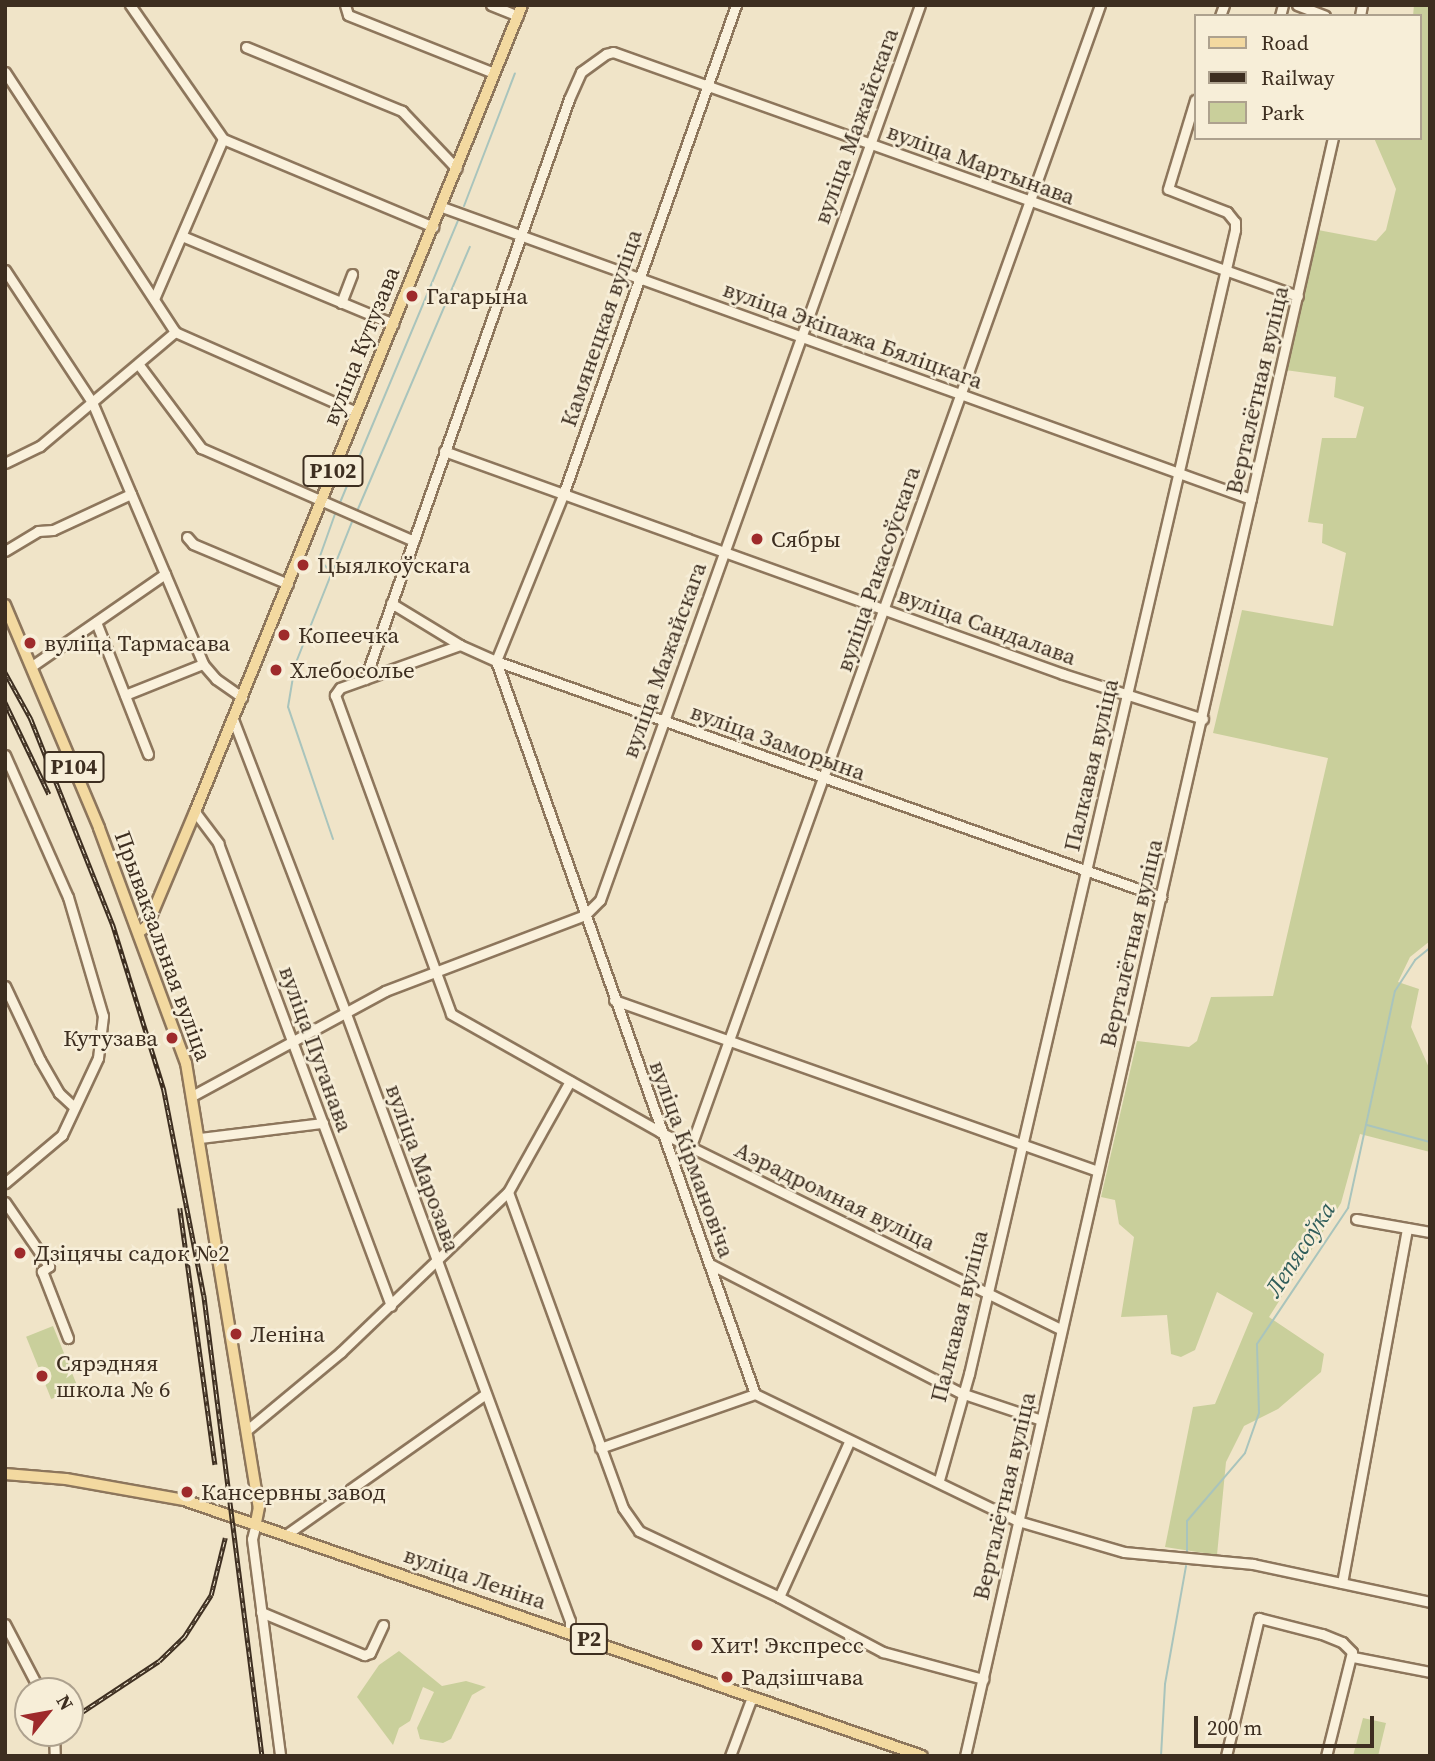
<!DOCTYPE html>
<html>
<head>
<meta charset="utf-8">
<style>
	body { margin:0 }
	#map { position:relative; width:1435px; height:1761px; overflow:hidden; background:#f0e4c8; font-family:"Source Serif 4",serif }
	div>[style] { position:absolute }
	[style*='--x'] { left:calc(var(--x)*1px); top:calc(var(--y)*1px); width:calc(var(--w)*1px); rotate:calc(var(--a)*1deg) }
	.green>* { inset:0; background:#c9cf9b; transform-origin:0 0 }
	.stream>* { height:2px; margin:-1px; padding:0 1px; transform-origin:1px; border-radius:1px; background:#a9c4bc }
	.roads { filter:drop-shadow(2px 0 #8d765c) drop-shadow(-2px 0 #8d765c) drop-shadow(0 2px #8d765c) drop-shadow(0 -2px #8d765c) }
	.minor>* { height:9px; margin:-4.5px; padding:0 4.5px; transform-origin:4.5px; border-radius:4.5px; background:#faf1dc }
	.major>* { height:10px; margin:-5px; padding:0 5px; transform-origin:5px; border-radius:5px; background:#f3d9a0 }
	.rail>* { height:4.5px; margin-top:-2.25px; transform-origin:0; background:repeating-linear-gradient(90deg,#f7eed8 0 5px,#3d2e20 0 10px); box-sizing:border-box; border-block:2px solid #3d2e20 }
	.dots>* { width:19px; height:19px; translate:-50% -50%; box-sizing:border-box; border:4px solid #f7eed8; border-radius:50% }
	span { translate:-50% -50%; white-space:nowrap; text-align:center; line-height:1.15; -webkit-text-stroke:5px #f7eed8; paint-order:stroke }
	.shield-label span { padding:2px 5px; background:#f7eed8; border:2px solid; border-radius:5px; -webkit-text-stroke-width:0 }
	.shield-label { font-size:21px; color:#3d2e20; font-weight:700 }
	.street-label { font-size:23px; color:#3d2e20 }
	.poi-label { font-size:23px; color:#3d2e20 }
	.left { translate:0 -50%; text-align:left }
	.right { translate:-100% -50%; text-align:right }
	.water-label { font-size:24px; color:#2f5d5a; font-style:italic }
	.frame { position:absolute; inset:0; border:7px solid #3d2e20; pointer-events:none }
	.legend { position:absolute; left:1194px; top:14px; width:228px; height:126px; box-sizing:border-box; background:#f7eed8; border:2px solid #ada18e; margin:0; padding:9px 12px; list-style:none; font-size:21px; color:#3d2e20 }
	.legend li { display:flex; align-items:center; gap:14px; height:35px }
	.legend b { width:35px; border:2px solid #ada18e }
	.north { position:absolute; left:14px; top:1677px; width:70px; height:70px; box-sizing:border-box; background:#f7eed8; border:2px solid #ada18e; border-radius:50%; rotate:59deg; font-size:19px; font-weight:700; line-height:28px; text-align:center; color:#3d2e20 }
	.north::after { content:''; display:block; margin:auto; width:24px; height:32px; background:#9e2a2b; clip-path:polygon(50% 0,100% 100%,50% 72%,0 100%) }
	.scale { position:absolute; left:1194px; top:1716px; width:180px; height:32px; box-sizing:border-box; border:4px solid #3d2e20; border-top:0; padding-left:9px; font-size:21px; line-height:24px; white-space:nowrap; color:#3d2e20; -webkit-text-stroke:5px #f7eed8; paint-order:stroke }
</style>
</head>
<body>
<div id="map">
	<div class="green">
		<i style="clip-path:polygon(1414px 5px,1430px 5px,1430px 941px,1410px 957px,1398px 982px,1419px 989px,1411px 1027px,1430px 1070px,1430px 1152px,1360px 1134px,1341px 1203px,1269px 1317px,1324px 1354px,1321px 1372px,1278px 1409px,1244px 1426px,1226px 1462px,1217px 1555px,1165px 1547px,1193px 1407px,1215px 1404px,1253px 1313px,1217px 1292px,1195px 1350px,1181px 1357px,1171px 1354px,1167px 1315px,1121px 1317px,1134px 1237px,1119px 1224px,1115px 1200px,1101px 1197px,1137px 1041px,1189px 1047px,1197px 1041px,1211px 997px,1273px 996px,1328px 758px,1213px 733px,1242px 610px,1333px 626px,1346px 553px,1322px 543px,1323px 524px,1308px 522px,1322px 438px,1356px 438px,1364px 407px,1334px 397px,1336px 377px,1285px 370px,1318px 230px,1376px 241px,1386px 230px,1396px 189px,1374px 138px,1419px 138px,1419px 16px,1413px 16px)"></i>
		<i style="left:53px;top:1326px;width:67px;height:29px;rotate:68deg"></i>
		<i style="clip-path:polygon(399px 1651px,442px 1686px,466px 1681px,486px 1687px,472px 1695px,451px 1739px,443px 1743px,420px 1739px,417px 1728px,434px 1692px,423px 1687px,410px 1721px,399px 1728px,393px 1745px,357px 1697px,379px 1665px)"></i>
		<i style="clip-path:polygon(1363px 1718px,1386px 1723px,1378px 1756px,1353px 1756px)"></i>
	</div>
	<div class="stream">
		<i style="--x:464;--y:206;--w:142;--a:-69"></i>
		<i style="--x:339;--y:505;--w:308;--a:-67.3"></i>
		<i style="--x:358;--y:509;--w:285;--a:-66.9"></i>
		<i style="--x:331;--y:572;--w:18;--a:-133"></i>
		<i style="--x:319;--y:559;--w:48;--a:-70.4"></i>
		<i style="--x:333;--y:839;--w:139;--a:-108.8"></i>
		<i style="--x:288;--y:707;--w:43;--a:-80.5"></i>
		<i style="--x:295;--y:665;--w:159;--a:-68.3"></i>
		<i style="--x:1367;--y:1125;--w:65;--a:15.1"></i>
		<i style="--x:1187;--y:1553;--w:32;--a:-90"></i>
		<i style="--x:1187;--y:1521;--w:89;--a:-49.5"></i>
		<i style="--x:1245;--y:1453;--w:42;--a:-70.7"></i>
		<i style="--x:1259;--y:1413;--w:69;--a:-91.7"></i>
		<i style="--x:1257;--y:1344;--w:164;--a:-56.2"></i>
		<i style="--x:1348;--y:1208;--w:222;--a:-77.8"></i>
		<i style="--x:1395;--y:991;--w:37;--a:-57"></i>
		<i style="--x:1415;--y:960;--w:19;--a:-39"></i>
		<i style="--x:1161;--y:1756;--w:72;--a:-86.8"></i>
		<i style="--x:1165;--y:1684;--w:120;--a:-79.9"></i>
	</div>
	<div class="roads">
		<div class="minor">
			<i style="--x:130;--y:5;--w:163;--a:55.2"></i>
			<i style="--x:223;--y:139;--w:228;--a:22.7"></i>
			<i style="--x:345;--y:5;--w:10;--a:73"></i>
			<i style="--x:348;--y:15;--w:157;--a:21.7"></i>
			<i style="--x:491;--y:5;--w:29;--a:22"></i>
			<i style="--x:736;--y:5;--w:520;--a:109.45"></i>
			<i style="--x:563;--y:495;--w:179;--a:112"></i>
			<i style="--x:496;--y:661;--w:777;--a:70.54"></i>
			<i style="--x:755;--y:1394;--w:292;--a:25.8"></i>
			<i style="--x:1018;--y:1521;--w:110;--a:16.3"></i>
			<i style="--x:1124;--y:1552;--w:130;--a:5.3"></i>
			<i style="--x:1253;--y:1564;--w:181;--a:12.1"></i>
			<i style="--x:1297;--y:5;--w:30;--a:21"></i>
			<i style="--x:1220;--y:16;--w:12;--a:-70"></i>
			<i style="--x:1280;--y:16;--w:11;--a:-75"></i>
			<i style="--x:1360;--y:16;--w:11;--a:-80"></i>
			<i style="--x:246;--y:47;--w:169;--a:22.3"></i>
			<i style="--x:402;--y:111;--w:79;--a:46.5"></i>
			<i style="--x:5;--y:72;--w:311;--a:56.8"></i>
			<i style="--x:175;--y:332;--w:198;--a:23.8"></i>
			<i style="--x:442;--y:207;--w:860;--a:19.85"></i>
			<i style="--x:182;--y:236;--w:229;--a:22.6"></i>
			<i style="--x:5;--y:270;--w:158;--a:56.6"></i>
			<i style="--x:92;--y:402;--w:285;--a:67"></i>
			<i style="--x:203;--y:664;--w:20;--a:49"></i>
			<i style="--x:216;--y:679;--w:32;--a:35"></i>
			<i style="--x:154;--y:299;--w:174;--a:-66.7"></i>
			<i style="--x:341;--y:303;--w:31;--a:-69"></i>
			<i style="--x:139;--y:365;--w:104;--a:53.2"></i>
			<i style="--x:201;--y:448;--w:232;--a:23.6"></i>
			<i style="--x:444;--y:451;--w:658;--a:19.81"></i>
			<i style="--x:1063;--y:674;--w:147;--a:17.8"></i>
			<i style="--x:5;--y:463;--w:39;--a:-26"></i>
			<i style="--x:40;--y:446;--w:177;--a:-40.2"></i>
			<i style="--x:187;--y:537;--w:9;--a:49"></i>
			<i style="--x:193;--y:544;--w:103;--a:22.8"></i>
			<i style="--x:5;--y:551;--w:39;--a:-31"></i>
			<i style="--x:38;--y:531;--w:15;--a:-4"></i>
			<i style="--x:53;--y:530;--w:86;--a:-24.8"></i>
			<i style="--x:391;--y:603;--w:81;--a:31.3"></i>
			<i style="--x:460;--y:645;--w:39;--a:24"></i>
			<i style="--x:496;--y:661;--w:706;--a:19.54"></i>
			<i style="--x:96;--y:622;--w:142;--a:68.5"></i>
			<i style="--x:460;--y:645;--w:127;--a:160.3"></i>
			<i style="--x:340;--y:688;--w:9;--a:126"></i>
			<i style="--x:335;--y:695;--w:339;--a:70"></i>
			<i style="--x:451;--y:1014;--w:240;--a:29.4"></i>
			<i style="--x:660;--y:1132;--w:447;--a:26.2"></i>
			<i style="--x:32;--y:666;--w:162;--a:-34.7"></i>
			<i style="--x:365;--y:679;--w:615;--a:-70.62"></i>
			<i style="--x:569;--y:99;--w:30;--a:-66"></i>
			<i style="--x:581;--y:72;--w:31;--a:-36"></i>
			<i style="--x:606;--y:54;--w:7;--a:-16"></i>
			<i style="--x:613;--y:52;--w:727;--a:19.61"></i>
			<i style="--x:125;--y:695;--w:84;--a:-21.7"></i>
			<i style="--x:233;--y:719;--w:313;--a:69"></i>
			<i style="--x:345;--y:1011;--w:650;--a:69.75"></i>
			<i style="--x:570;--y:1621;--w:12;--a:90"></i>
			<i style="--x:5;--y:755;--w:155;--a:66.1"></i>
			<i style="--x:68;--y:897;--w:124;--a:73.6"></i>
			<i style="--x:103;--y:1016;--w:42;--a:96.8"></i>
			<i style="--x:98;--y:1058;--w:85;--a:115.1"></i>
			<i style="--x:62;--y:1135;--w:75;--a:139.9"></i>
			<i style="--x:195;--y:812;--w:39;--a:53"></i>
			<i style="--x:218;--y:843;--w:494;--a:69.5"></i>
			<i style="--x:5;--y:986;--w:82;--a:64.7"></i>
			<i style="--x:40;--y:1060;--w:38;--a:60"></i>
			<i style="--x:59;--y:1093;--w:21;--a:43"></i>
			<i style="--x:614;--y:1000;--w:513;--a:19.46"></i>
			<i style="--x:192;--y:1096;--w:220;--a:-28.5"></i>
			<i style="--x:385;--y:991;--w:214;--a:-20.8"></i>
			<i style="--x:585;--y:915;--w:21;--a:-45"></i>
			<i style="--x:600;--y:900;--w:950;--a:-70.33"></i>
			<i style="--x:200;--y:1138;--w:124;--a:-7"></i>
			<i style="--x:691;--y:1146;--w:1212;--a:-70.28"></i>
			<i style="--x:508;--y:1192;--w:336;--a:70"></i>
			<i style="--x:623;--y:1508;--w:28;--a:55"></i>
			<i style="--x:639;--y:1531;--w:155;--a:25.2"></i>
			<i style="--x:779;--y:1597;--w:170;--a:-65.7"></i>
			<i style="--x:5;--y:1202;--w:78;--a:55.5"></i>
			<i style="--x:49;--y:1266;--w:9;--a:144"></i>
			<i style="--x:42;--y:1271;--w:72;--a:68.8"></i>
			<i style="--x:1356;--y:1219;--w:75;--a:10"></i>
			<i style="--x:710;--y:1264;--w:282;--a:27.2"></i>
			<i style="--x:961;--y:1393;--w:84;--a:18.6"></i>
			<i style="--x:247;--y:1430;--w:122;--a:-39.7"></i>
			<i style="--x:341;--y:1352;--w:231;--a:-43.8"></i>
			<i style="--x:508;--y:1192;--w:127;--a:-60.8"></i>
			<i style="--x:600;--y:1448;--w:164;--a:-19.2"></i>
			<i style="--x:939;--y:1480;--w:110;--a:-74.2"></i>
			<i style="--x:969;--y:1374;--w:1175;--a:-76.91"></i>
			<i style="--x:1235;--y:230;--w:8;--a:-90"></i>
			<i style="--x:1235;--y:222;--w:13;--a:-129"></i>
			<i style="--x:1227;--y:212;--w:63;--a:-158.7"></i>
			<i style="--x:1168;--y:189;--w:93;--a:-73.1"></i>
			<i style="--x:256;--y:1523;--w:16;--a:104"></i>
			<i style="--x:252;--y:1539;--w:219;--a:82.6"></i>
			<i style="--x:287;--y:1534;--w:241;--a:-35.2"></i>
			<i style="--x:1342;--y:1583;--w:361;--a:-79.6"></i>
			<i style="--x:779;--y:1597;--w:118;--a:27.9"></i>
			<i style="--x:883;--y:1652;--w:104;--a:15.1"></i>
			<i style="--x:261;--y:1612;--w:112;--a:22.7"></i>
			<i style="--x:364;--y:1655;--w:6;--a:-18"></i>
			<i style="--x:370;--y:1653;--w:31;--a:-65"></i>
			<i style="--x:5;--y:1624;--w:76;--a:62.4"></i>
			<i style="--x:1353;--y:1657;--w:78;--a:11"></i>
			<i style="--x:54;--y:1733;--w:23;--a:88"></i>
			<i style="--x:730;--y:1756;--w:63;--a:-69.6"></i>
			<i style="--x:965;--y:1756;--w:1659;--a:-77.19"></i>
			<i style="--x:1226;--y:1756;--w:142;--a:-76.6"></i>
			<i style="--x:1259;--y:1618;--w:65;--a:14.3"></i>
			<i style="--x:1322;--y:1634;--w:22;--a:22"></i>
			<i style="--x:1342;--y:1642;--w:14;--a:45"></i>
			<i style="--x:1352;--y:1652;--w:107;--a:104"></i>
		</div>
		<div class="major">
			<i style="--x:5;--y:605;--w:242;--a:67.1"></i>
			<i style="--x:99;--y:828;--w:251;--a:69.7"></i>
			<i style="--x:186;--y:1063;--w:450;--a:80.7"></i>
			<i style="--x:259;--y:1507;--w:16;--a:101"></i>
			<i style="--x:139;--y:932;--w:10;--a:-37"></i>
			<i style="--x:147;--y:926;--w:124;--a:-67.2"></i>
			<i style="--x:195;--y:812;--w:871;--a:-67.94"></i>
			<i style="--x:5;--y:1474;--w:61;--a:4.7"></i>
			<i style="--x:66;--y:1479;--w:120;--a:10.1"></i>
			<i style="--x:184;--y:1500;--w:781;--a:19.13"></i>
		</div>
	</div>
	<div class="rail">
		<i style="--x:5;--y:672;--w:54;--a:61"></i>
		<i style="--x:31;--y:719;--w:222;--a:68.3"></i>
		<i style="--x:113;--y:925;--w:173;--a:72.8"></i>
		<i style="--x:164;--y:1090;--w:209;--a:79"></i>
		<i style="--x:204;--y:1295;--w:465;--a:82.8"></i>
		<i style="--x:5;--y:702;--w:102;--a:64.4"></i>
		<i style="--x:180;--y:1208;--w:259;--a:82.2"></i>
		<i style="--x:82;--y:1712;--w:92;--a:-33.5"></i>
		<i style="--x:159;--y:1661;--w:35;--a:-44"></i>
		<i style="--x:184;--y:1637;--w:50;--a:-57.3"></i>
		<i style="--x:211;--y:1595;--w:59;--a:-76.2"></i>
	</div>
	<div class="dots">
		<i style="left:412px;top:296px;background:#9e2a2b"></i>
		<i style="left:757px;top:539px;background:#9e2a2b"></i>
		<i style="left:303px;top:565px;background:#9e2a2b"></i>
		<i style="left:284px;top:635px;background:#9e2a2b"></i>
		<i style="left:30px;top:643px;background:#9e2a2b"></i>
		<i style="left:276px;top:670px;background:#9e2a2b"></i>
		<i style="left:172px;top:1038px;background:#9e2a2b"></i>
		<i style="left:20px;top:1253px;background:#9e2a2b"></i>
		<i style="left:236px;top:1334px;background:#9e2a2b"></i>
		<i style="left:42px;top:1376px;background:#9e2a2b"></i>
		<i style="left:187px;top:1492px;background:#9e2a2b"></i>
		<i style="left:697px;top:1645px;background:#9e2a2b"></i>
		<i style="left:727px;top:1677px;background:#9e2a2b"></i>
	</div>
	<div class="shield-label">
		<span style="left:333px;top:471px">Р102</span>
		<span style="left:74px;top:767px">Р104</span>
		<span style="left:589px;top:1639px">Р2</span>
	</div>
	<div class="street-label">
		<span style="left:856px;top:126px;rotate:-70deg">вуліца Мажайскага</span>
		<span style="left:981px;top:164px;rotate:20deg">вуліца Мартынава</span>
		<span style="left:601px;top:328px;rotate:-71deg">Камянецкая вуліца</span>
		<span style="left:853px;top:335px;rotate:20deg">вуліца Экіпажа Бяліцкага</span>
		<span style="left:361px;top:346px;rotate:-68deg">вуліца Кутузава</span>
		<span style="left:1257px;top:390px;rotate:-77deg">Верталётная вуліца</span>
		<span style="left:878px;top:569px;rotate:-71deg">вуліца Ракасоўскага</span>
		<span style="left:987px;top:626px;rotate:20deg">вуліца Сандалава</span>
		<span style="left:664px;top:660px;rotate:-70deg">вуліца Мажайскага</span>
		<span style="left:778px;top:742px;rotate:20deg">вуліца Заморына</span>
		<span style="left:1091px;top:765px;rotate:-77deg">Палкавая вуліца</span>
		<span style="left:1131px;top:943px;rotate:-77deg">Верталётная вуліца</span>
		<span style="left:163px;top:946px;rotate:70deg">Прывакзальная вуліца</span>
		<span style="left:316px;top:1049px;rotate:70deg">вуліца Пуганава</span>
		<span style="left:692px;top:1159px;rotate:70deg">вуліца Кірмановіча</span>
		<span style="left:423px;top:1168px;rotate:70deg">вуліца Марозава</span>
		<span style="left:835px;top:1196px;rotate:26deg">Аэрадромная вуліца</span>
		<span style="left:959px;top:1316px;rotate:-76deg">Палкавая вуліца</span>
		<span style="left:1004px;top:1496px;rotate:-77deg">Верталётная вуліца</span>
		<span style="left:475px;top:1578px;rotate:19deg">вуліца Леніна</span>
	</div>
	<div class="poi-label">
		<span class="left" style="left:426px;top:296px">Гагарына</span>
		<span class="left" style="left:771px;top:539px">Сябры</span>
		<span class="left" style="left:317px;top:565px">Цыялкоўскага</span>
		<span class="left" style="left:298px;top:635px">Копеечка</span>
		<span class="left" style="left:44px;top:643px">вуліца Тармасава</span>
		<span class="left" style="left:290px;top:670px">Хлебосолье</span>
		<span class="right" style="left:158px;top:1038px">Кутузава</span>
		<span class="left" style="left:34px;top:1253px">Дзіцячы садок №2</span>
		<span class="left" style="left:250px;top:1334px">Леніна</span>
		<span class="left" style="left:56px;top:1376px">Сярэдняя<br>школа № 6</span>
		<span class="left" style="left:201px;top:1492px">Кансервны завод</span>
		<span class="left" style="left:711px;top:1645px">Хит! Экспресс</span>
		<span class="left" style="left:741px;top:1677px">Радзішчава</span>
	</div>
	<div class="water-label">
		<span style="left:1300px;top:1249px;rotate:-57deg">Лепясоўка</span>
	</div>
	<div class="frame"></div>
	<ul class="legend">
	<li><b style="height:9px;background:#f3d9a0"></b>Road</li>
	<li><b style="height:9px;background:#3d2e20"></b>Railway</li>
	<li><b style="height:19px;background:#c9cf9b"></b>Park</li>
	</ul>
	<div class="north">N</div>
	<div class="scale">200 m</div>
</div>
</body>
</html>
